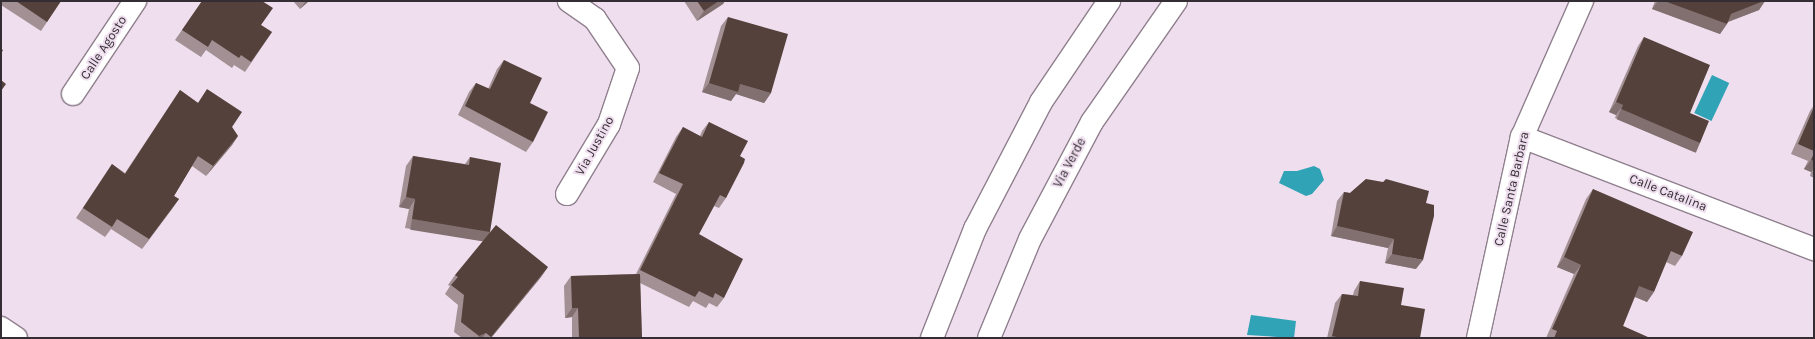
<!DOCTYPE html>
<html>
<head>
<meta charset="utf-8">
<style>
	body { margin:0 }
	#map { position:relative; width:1815px; height:339px; overflow:hidden; background:#efdeee; font-family:Karla,sans-serif }
	div>[style] { position:absolute }
	[style*='--x'] { left:calc(var(--x)*1px); top:calc(var(--y)*1px); width:calc(var(--w)*1px); rotate:calc(var(--a)*1deg) }
	.water>* { inset:0; background:#30a3b6; transform-origin:0 0 }
	.roads { filter:drop-shadow(1px 0 #90808e) drop-shadow(-1px 0 #90808e) drop-shadow(0 1px #90808e) drop-shadow(0 -1px #90808e) }
	.minor>* { height:22px; margin:-11px; padding:0 11px; transform-origin:11px; border-radius:11px; background:#fff }
	.major>* { height:22px; margin:-11px; padding:0 11px; transform-origin:11px; border-radius:11px; background:#fff }
	.wall>* { inset:0; background:#a29094 }
	.shaded-wall>* { inset:0; background:#827071; transform-origin:0 0 }
	.building>* { inset:0; background:#54413b }
	span { translate:-50% -50%; white-space:nowrap; text-align:center; line-height:1.15; -webkit-text-stroke:4px #efdeee; paint-order:stroke }
	.street-label { font-size:13px; color:#342e34 }
	.frame { position:absolute; inset:0; border:2px solid #342e34; pointer-events:none }
</style>
</head>
<body>
<div id="map">
	<div class="water">
		<i style="left:1712px;top:75px;width:19px;height:42px;rotate:25deg"></i>
		<i style="clip-path:polygon(1314px 166px,1320px 169px,1324px 180px,1312px 194px,1306px 196px,1279px 183px,1284px 171px,1297px 171px)"></i>
		<i style="clip-path:polygon(1251px 315px,1296px 321px,1294px 338px,1247px 335px)"></i>
	</div>
	<div class="roads">
		<div class="minor">
			<i style="--x:73;--y:94;--w:112;--a:-56.3"></i>
			<i style="--x:1522;--y:137;--w:313;--a:21"></i>
			<i style="--x:567;--y:194;--w:82;--a:-59"></i>
			<i style="--x:609;--y:124;--w:59;--a:-71.3"></i>
			<i style="--x:628;--y:68;--w:59;--a:-124"></i>
			<i style="--x:595;--y:19;--w:32;--a:-145"></i>
			<i style="--x:1;--y:328;--w:18;--a:34"></i>
			<i style="--x:1478;--y:338;--w:206;--a:-77.7"></i>
			<i style="--x:1522;--y:137;--w:149;--a:-66.2"></i>
		</div>
		<div class="major">
			<i style="--x:932;--y:338;--w:117;--a:-68.5"></i>
			<i style="--x:975;--y:229;--w:143;--a:-62.5"></i>
			<i style="--x:1041;--y:102;--w:122;--a:-56"></i>
			<i style="--x:989;--y:338;--w:107;--a:-67.5"></i>
			<i style="--x:1030;--y:239;--w:132;--a:-62.1"></i>
			<i style="--x:1092;--y:122;--w:147;--a:-55.2"></i>
		</div>
	</div>
	<div class="wall">
		<i style="clip-path:polygon(1px 1px,61px 1px,41px 31px,1px 5px)"></i>
		<i style="clip-path:polygon(202px 1px,261px 25px,272px 32px,245px 72px,234px 65px,232px 68px,206px 50px,201px 57px,175px 40px)"></i>
		<i style="clip-path:polygon(293px 1px,309px 1px,300px 9px)"></i>
		<i style="clip-path:polygon(684px 1px,725px 1px,723px 4px,697px 21px)"></i>
		<i style="clip-path:polygon(1655px 1px,1765px 1px,1759px 10px,1728px 22px,1720px 34px,1652px 9px)"></i>
		<i style="clip-path:polygon(728px 17px,771px 93px,764px 103px,736px 94px,731px 101px,702px 92px,721px 26px)"></i>
		<i style="clip-path:polygon(1644px 37px,1690px 113px,1694px 152px,1615px 118px,1616px 115px,1609px 112px,1638px 46px)"></i>
		<i style="clip-path:polygon(504px 60px,530px 103px,533px 142px,526px 152px,458px 115px,469px 92px,476px 83px,488px 89px,497px 69px)"></i>
		<i style="clip-path:polygon(180px 90px,232px 127px,238px 136px,232px 145px,206px 176px,192px 166px,174px 196px,179px 199px,142px 249px,111px 229px,105px 237px,76px 218px,112px 164px,125px 173px)"></i>
		<i style="clip-path:polygon(1814px 105px,1814px 178px,1810px 176px,1811px 172px,1804px 169px,1808px 161px,1791px 154px,1810px 111px)"></i>
		<i style="clip-path:polygon(709px 122px,740px 156px,726px 198px,719px 208px,714px 206px,699px 234px,724px 298px,717px 307px,709px 303px,706px 308px,693px 301px,689px 307px,640px 283px,642px 338px,572px 338px,572px 317px,565px 318px,564px 286px,571px 276px,636px 274px,676px 194px,653px 182px,676px 137px,683px 127px,700px 136px,702px 131px)"></i>
		<i style="clip-path:polygon(413px 156px,465px 164px,470px 157px,490px 232px,483px 241px,405px 228px,409px 209px,399px 207px,406px 166px)"></i>
		<i style="clip-path:polygon(1366px 179px,1416px 269px,1385px 263px,1388px 248px,1331px 236px,1337px 201px,1344px 192px,1350px 193px)"></i>
		<i style="clip-path:polygon(1593px 189px,1682px 256px,1675px 266px,1666px 262px,1647px 302px,1635px 297px,1623px 326px,1650px 338px,1546px 338px,1574px 274px,1557px 267px,1586px 199px)"></i>
		<i style="clip-path:polygon(548px 267px,541px 277px,491px 338px,462px 338px,454px 332px,458px 305px,445px 294px,450px 286px,448px 285px,455px 275px)"></i>
		<i style="clip-path:polygon(1360px 281px,1401px 305px,1420px 338px,1327px 338px,1335px 303px,1342px 294px,1353px 295px,1354px 291px)"></i>
	</div>
	<div class="shaded-wall">
		<i style="clip-path:polygon(306px 1px,309px 1px,300px 9px)"></i>
		<i style="clip-path:polygon(719px 1px,725px 1px,723px 4px,697px 21px,704px 11px)"></i>
		<i style="clip-path:polygon(1658px 1px,1664px 1px,1727px 24px,1720px 34px,1652px 9px)"></i>
		<i style="clip-path:polygon(1764px 1px,1765px 1px,1759px 10px,1725px 23px,1731px 14px)"></i>
		<i style="clip-path:polygon(709px 83px,740px 84px,771px 93px,764px 103px,736px 94px,731px 101px,702px 92px)"></i>
		<i style="clip-path:polygon(1616px 102px,1623px 105px,1616px 115px,1609px 112px)"></i>
		<i style="left:1621px;top:109px;width:86px;height:11px;rotate:23deg"></i>
		<i style="clip-path:polygon(238px 136px,232px 145px,206px 176px,213px 166px)"></i>
		<i style="clip-path:polygon(1811px 160px,1814px 161px,1814px 168px,1811px 172px,1804px 169px)"></i>
		<i style="clip-path:polygon(406px 197px,415px 199px,409px 209px,399px 207px)"></i>
		<i style="clip-path:polygon(179px 199px,172px 209px,142px 249px,149px 239px)"></i>
		<i style="left:412px;top:219px;width:79px;height:11px;rotate:9deg"></i>
		<i style="clip-path:polygon(1337px 226px,1394px 239px,1388px 248px,1331px 236px)"></i>
		<i style="clip-path:polygon(1392px 254px,1423px 260px,1416px 269px,1385px 263px)"></i>
		<i style="clip-path:polygon(1564px 257px,1581px 265px,1574px 274px,1557px 267px)"></i>
		<i style="clip-path:polygon(548px 267px,541px 277px,491px 338px,490px 338px)"></i>
		<i style="clip-path:polygon(1639px 286px,1654px 292px,1647px 302px,1633px 296px)"></i>
		<i style="clip-path:polygon(572px 308px,578px 308px,572px 317px,565px 318px)"></i>
		<i style="clip-path:polygon(486px 333px,482px 338px,478px 338px,479px 336px)"></i>
		<i style="clip-path:polygon(1332px 336px,1341px 338px,1330px 338px)"></i>
	</div>
	<div class="building">
		<i style="clip-path:polygon(16px 1px,61px 1px,47px 22px)"></i>
		<i style="clip-path:polygon(202px 1px,262px 1px,273px 8px,261px 25px,272px 32px,251px 62px,241px 55px,239px 58px,212px 40px,208px 47px,182px 30px)"></i>
		<i style="clip-path:polygon(697px 1px,719px 1px,704px 11px)"></i>
		<i style="clip-path:polygon(1664px 1px,1764px 1px,1731px 14px,1727px 24px)"></i>
		<i style="clip-path:polygon(728px 17px,788px 34px,771px 93px,740px 84px,738px 92px,709px 83px)"></i>
		<i style="clip-path:polygon(1644px 37px,1710px 65px,1690px 113px,1709px 121px,1700px 143px,1621px 109px,1623px 105px,1616px 102px)"></i>
		<i style="clip-path:polygon(1px 49px,3px 50px,1px 54px)"></i>
		<i style="clip-path:polygon(504px 60px,542px 78px,530px 103px,548px 112px,533px 142px,465px 106px,476px 83px,490px 89px)"></i>
		<i style="clip-path:polygon(1px 80px,6px 84px,1px 91px)"></i>
		<i style="clip-path:polygon(207px 89px,242px 112px,232px 127px,238px 136px,213px 166px,198px 156px,174px 196px,179px 199px,149px 239px,117px 219px,112px 227px,83px 208px,112px 164px,125px 174px,180px 90px,198px 103px)"></i>
		<i style="clip-path:polygon(1814px 107px,1814px 151px,1798px 144px)"></i>
		<i style="clip-path:polygon(709px 122px,748px 141px,740px 156px,745px 159px,744px 163px,726px 198px,720px 195px,699px 234px,743px 259px,724px 298px,715px 293px,713px 298px,699px 291px,695px 297px,640px 270px,683px 184px,659px 173px,683px 127px,702px 137px)"></i>
		<i style="clip-path:polygon(1814px 153px,1814px 161px,1811px 160px)"></i>
		<i style="clip-path:polygon(413px 156px,469px 165px,470px 157px,501px 163px,490px 232px,412px 219px,415px 199px,406px 197px)"></i>
		<i style="clip-path:polygon(1366px 179px,1383px 182px,1386px 179px,1429px 191px,1426px 203px,1434px 205px,1434px 216px,1423px 260px,1392px 254px,1394px 239px,1337px 226px,1344px 192px,1350px 193px)"></i>
		<i style="clip-path:polygon(1593px 189px,1693px 232px,1682px 256px,1671px 251px,1654px 292px,1639px 286px,1623px 326px,1650px 338px,1554px 338px,1557px 331px,1552px 329px,1581px 265px,1564px 257px)"></i>
		<i style="clip-path:polygon(496px 225px,548px 267px,491px 337px,486px 333px,479px 336px,461px 322px,464px 295px,451px 285px,458px 277px,455px 275px)"></i>
		<i style="clip-path:polygon(640px 274px,642px 338px,579px 338px,578px 308px,572px 308px,571px 276px)"></i>
		<i style="clip-path:polygon(1360px 281px,1404px 288px,1401px 305px,1425px 309px,1420px 338px,1341px 338px,1332px 336px,1342px 294px,1358px 296px)"></i>
	</div>
	<div class="street-label">
		<span style="left:104px;top:48px;rotate:-57deg">Calle Agosto</span>
		<span style="left:595px;top:146px;rotate:-61deg">Via Justino</span>
		<span style="left:1070px;top:163px;rotate:-62deg">Via Verde</span>
		<span style="left:1512px;top:189px;rotate:-77deg">Calle Santa Barbara</span>
		<span style="left:1668px;top:193px;rotate:21deg">Calle Catalina</span>
	</div>
	<div class="frame"></div>
</div>
</body>
</html>
